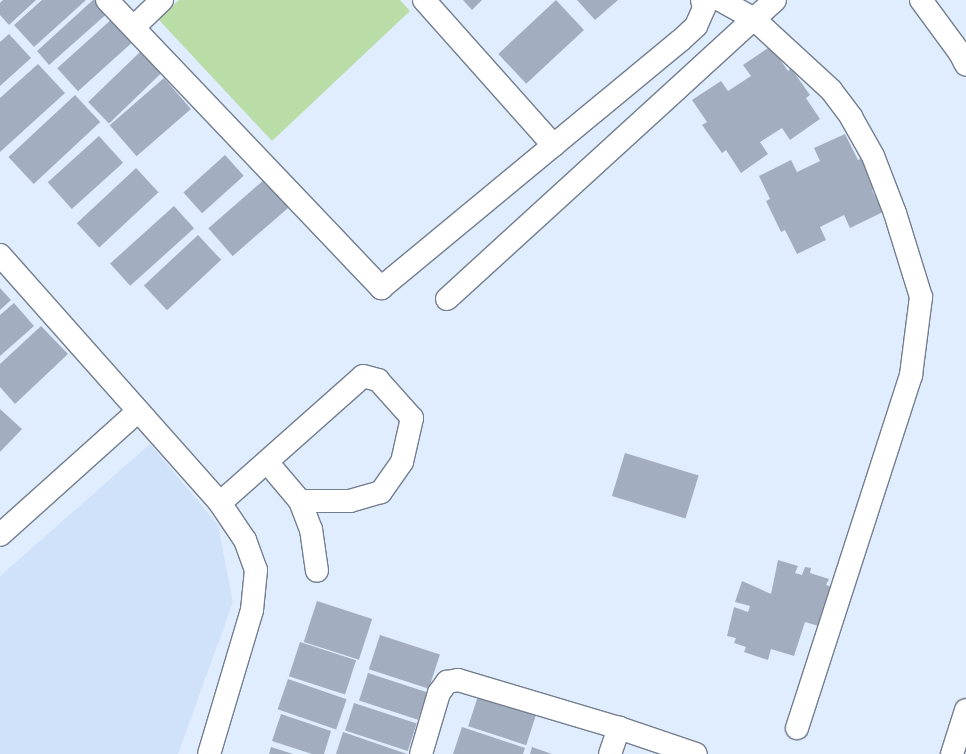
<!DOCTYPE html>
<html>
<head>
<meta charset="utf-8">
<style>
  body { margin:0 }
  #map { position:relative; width:966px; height:754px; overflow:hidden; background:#e0edff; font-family:"Exo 2",sans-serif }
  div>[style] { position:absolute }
  .built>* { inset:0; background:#d0e1fa }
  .green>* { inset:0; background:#badda8 }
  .building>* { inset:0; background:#a2aec0; transform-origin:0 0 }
  .roads { filter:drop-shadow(1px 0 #737e8e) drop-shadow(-1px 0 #737e8e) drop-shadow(0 1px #737e8e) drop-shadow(0 -1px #737e8e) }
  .minor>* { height:22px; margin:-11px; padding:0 11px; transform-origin:11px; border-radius:11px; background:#fff }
  .tertiary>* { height:22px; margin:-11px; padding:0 11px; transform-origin:11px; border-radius:11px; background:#fff }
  span { translate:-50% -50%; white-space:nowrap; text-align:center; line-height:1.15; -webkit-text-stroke:3px #e0edff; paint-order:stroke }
</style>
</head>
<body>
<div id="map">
  <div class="built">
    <i style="clip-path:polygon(150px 444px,218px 525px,233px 602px,178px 754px,0 754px,0 576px)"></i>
  </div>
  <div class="green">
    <i style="clip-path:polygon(179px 0,400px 0,410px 11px,272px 141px,158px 19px)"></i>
  </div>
  <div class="building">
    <i style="clip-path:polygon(3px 0,36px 0,9px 25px,0 15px,0 3px)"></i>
    <i style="clip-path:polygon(42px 0,86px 0,34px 47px,14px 25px)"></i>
    <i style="clip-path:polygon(93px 0,99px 0,110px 11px,49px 65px,37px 51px)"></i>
    <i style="clip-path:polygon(463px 0,482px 0,472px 10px)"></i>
    <i style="left:556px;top:0;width:41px;height:79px;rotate:47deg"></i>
    <i style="clip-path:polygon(577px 0,618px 0,595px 20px)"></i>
    <i style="left:113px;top:18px;width:31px;height:75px;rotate:48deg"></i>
    <i style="clip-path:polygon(9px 34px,31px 58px,0 86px,0 42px)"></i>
    <i style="clip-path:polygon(771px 46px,788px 71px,791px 68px,810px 95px,806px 98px,820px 119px,790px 140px,782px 128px,760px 142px,768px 154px,741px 173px,726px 150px,722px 153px,702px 125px,707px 122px,692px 100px,721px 81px,728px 91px,751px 76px,743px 65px)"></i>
    <i style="left:140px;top:52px;width:30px;height:72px;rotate:46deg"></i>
    <i style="clip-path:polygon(38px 64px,65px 93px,0 152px,0 98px)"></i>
    <i style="left:164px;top:78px;width:41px;height:72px;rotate:49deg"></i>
    <i style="left:75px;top:95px;width:37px;height:91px;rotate:47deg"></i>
    <i style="clip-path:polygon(845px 134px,858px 160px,862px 158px,876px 188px,872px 190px,883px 212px,850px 228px,844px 215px,820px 227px,826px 240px,797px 254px,785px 230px,781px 232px,766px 201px,770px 199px,759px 176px,791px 160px,797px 172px,820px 161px,814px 148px)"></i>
    <i style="left:99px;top:136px;width:36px;height:69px;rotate:48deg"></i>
    <i style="left:225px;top:155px;width:28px;height:56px;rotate:48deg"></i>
    <i style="left:136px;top:168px;width:33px;height:81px;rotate:47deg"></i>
    <i style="left:265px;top:179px;width:37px;height:75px;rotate:49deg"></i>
    <i style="left:174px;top:206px;width:30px;height:86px;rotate:48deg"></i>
    <i style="left:198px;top:235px;width:34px;height:74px;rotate:47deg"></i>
    <i style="clip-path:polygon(0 288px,11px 300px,0 310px)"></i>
    <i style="clip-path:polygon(14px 303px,34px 326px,0 356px,0 315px)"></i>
    <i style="clip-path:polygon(41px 326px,68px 354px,15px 404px,0 387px,0 364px)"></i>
    <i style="clip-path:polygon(0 409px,22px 429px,0 452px)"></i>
    <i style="left:625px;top:453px;width:77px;height:45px;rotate:17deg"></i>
    <i style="clip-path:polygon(778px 560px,798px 566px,795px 573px,802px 575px,805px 567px,811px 568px,810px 573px,829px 579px,826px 585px,835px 588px,822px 627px,805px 622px,794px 656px,771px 649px,768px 660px,744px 652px,746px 647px,734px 643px,736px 638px,727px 636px,734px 607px,748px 612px,750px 606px,735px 602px,742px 581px,771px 594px)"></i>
    <i style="left:317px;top:601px;width:58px;height:43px;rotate:18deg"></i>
    <i style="left:380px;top:635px;width:63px;height:36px;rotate:18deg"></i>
    <i style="left:300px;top:642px;width:59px;height:36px;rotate:18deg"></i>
    <i style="left:368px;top:673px;width:62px;height:29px;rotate:18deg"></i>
    <i style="left:288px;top:679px;width:62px;height:32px;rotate:19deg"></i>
    <i style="left:479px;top:693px;width:61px;height:35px;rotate:18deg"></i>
    <i style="left:354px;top:703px;width:66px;height:29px;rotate:18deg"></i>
    <i style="clip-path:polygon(281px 714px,331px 731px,324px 754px,312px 754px,272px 741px)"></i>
    <i style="clip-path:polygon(462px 727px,525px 748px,523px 754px,453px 754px)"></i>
    <i style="clip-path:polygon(343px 732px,407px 754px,336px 754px)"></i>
    <i style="clip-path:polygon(271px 747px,293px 754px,269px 754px)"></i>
    <i style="clip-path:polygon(532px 747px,552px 754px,530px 754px)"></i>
  </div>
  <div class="roads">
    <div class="minor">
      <i style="left:107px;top:0;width:398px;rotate:46.4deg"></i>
      <i style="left:381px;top:288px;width:388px;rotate:-39.6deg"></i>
      <i style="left:680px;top:41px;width:22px;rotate:-43deg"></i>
      <i style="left:696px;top:26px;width:20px;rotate:-66deg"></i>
      <i style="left:704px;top:8px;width:8px;rotate:-104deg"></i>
      <i style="left:424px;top:0;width:195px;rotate:48.3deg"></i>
      <i style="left:720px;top:0;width:39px;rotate:29deg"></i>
      <i style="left:754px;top:19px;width:28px;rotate:-42deg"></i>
      <i style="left:134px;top:27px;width:39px;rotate:-44deg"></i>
      <i style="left:0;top:255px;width:332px;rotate:48.4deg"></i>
      <i style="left:220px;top:503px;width:45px;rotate:56deg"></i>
      <i style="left:245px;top:540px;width:32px;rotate:70deg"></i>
      <i style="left:256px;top:570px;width:40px;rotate:95.7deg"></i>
      <i style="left:252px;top:610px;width:150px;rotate:106.6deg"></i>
      <i style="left:447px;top:299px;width:416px;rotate:-42.4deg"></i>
      <i style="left:754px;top:19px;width:105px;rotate:42.7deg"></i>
      <i style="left:831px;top:90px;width:34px;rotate:53deg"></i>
      <i style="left:851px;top:117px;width:45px;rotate:60.6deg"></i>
      <i style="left:873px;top:156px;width:61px;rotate:68.9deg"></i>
      <i style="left:895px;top:213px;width:88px;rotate:72.8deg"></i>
      <i style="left:921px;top:297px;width:79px;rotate:97.3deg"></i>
      <i style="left:911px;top:375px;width:371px;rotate:107.9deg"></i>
      <i style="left:267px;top:462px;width:51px;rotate:49.8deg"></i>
      <i style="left:300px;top:501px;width:30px;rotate:69deg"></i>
      <i style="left:311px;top:529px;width:42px;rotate:81.9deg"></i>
      <i style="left:220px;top:503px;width:191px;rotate:-41.6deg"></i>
      <i style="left:363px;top:376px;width:16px;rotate:15deg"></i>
      <i style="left:378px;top:380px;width:51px;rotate:48.2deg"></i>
      <i style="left:412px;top:418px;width:45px;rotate:102.8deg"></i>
      <i style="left:402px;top:462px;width:37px;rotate:125deg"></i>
      <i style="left:381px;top:492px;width:32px;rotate:164deg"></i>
      <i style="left:350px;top:501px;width:50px;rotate:180deg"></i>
      <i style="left:0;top:535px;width:184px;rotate:-41.9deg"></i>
      <i style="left:421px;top:754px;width:64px;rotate:-73.6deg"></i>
      <i style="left:439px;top:693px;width:14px;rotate:-54deg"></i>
      <i style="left:447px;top:682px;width:11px;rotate:-10deg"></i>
      <i style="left:458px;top:680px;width:168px;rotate:16.6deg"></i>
      <i style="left:619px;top:728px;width:81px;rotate:18.7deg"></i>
      <i style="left:610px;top:754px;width:28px;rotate:-71deg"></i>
    </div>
    <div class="tertiary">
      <i style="left:921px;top:0;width:66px;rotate:53.7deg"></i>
      <i style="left:960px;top:53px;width:13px;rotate:63deg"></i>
      <i style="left:952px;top:754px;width:46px;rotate:-72.3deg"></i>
    </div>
  </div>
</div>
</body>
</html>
